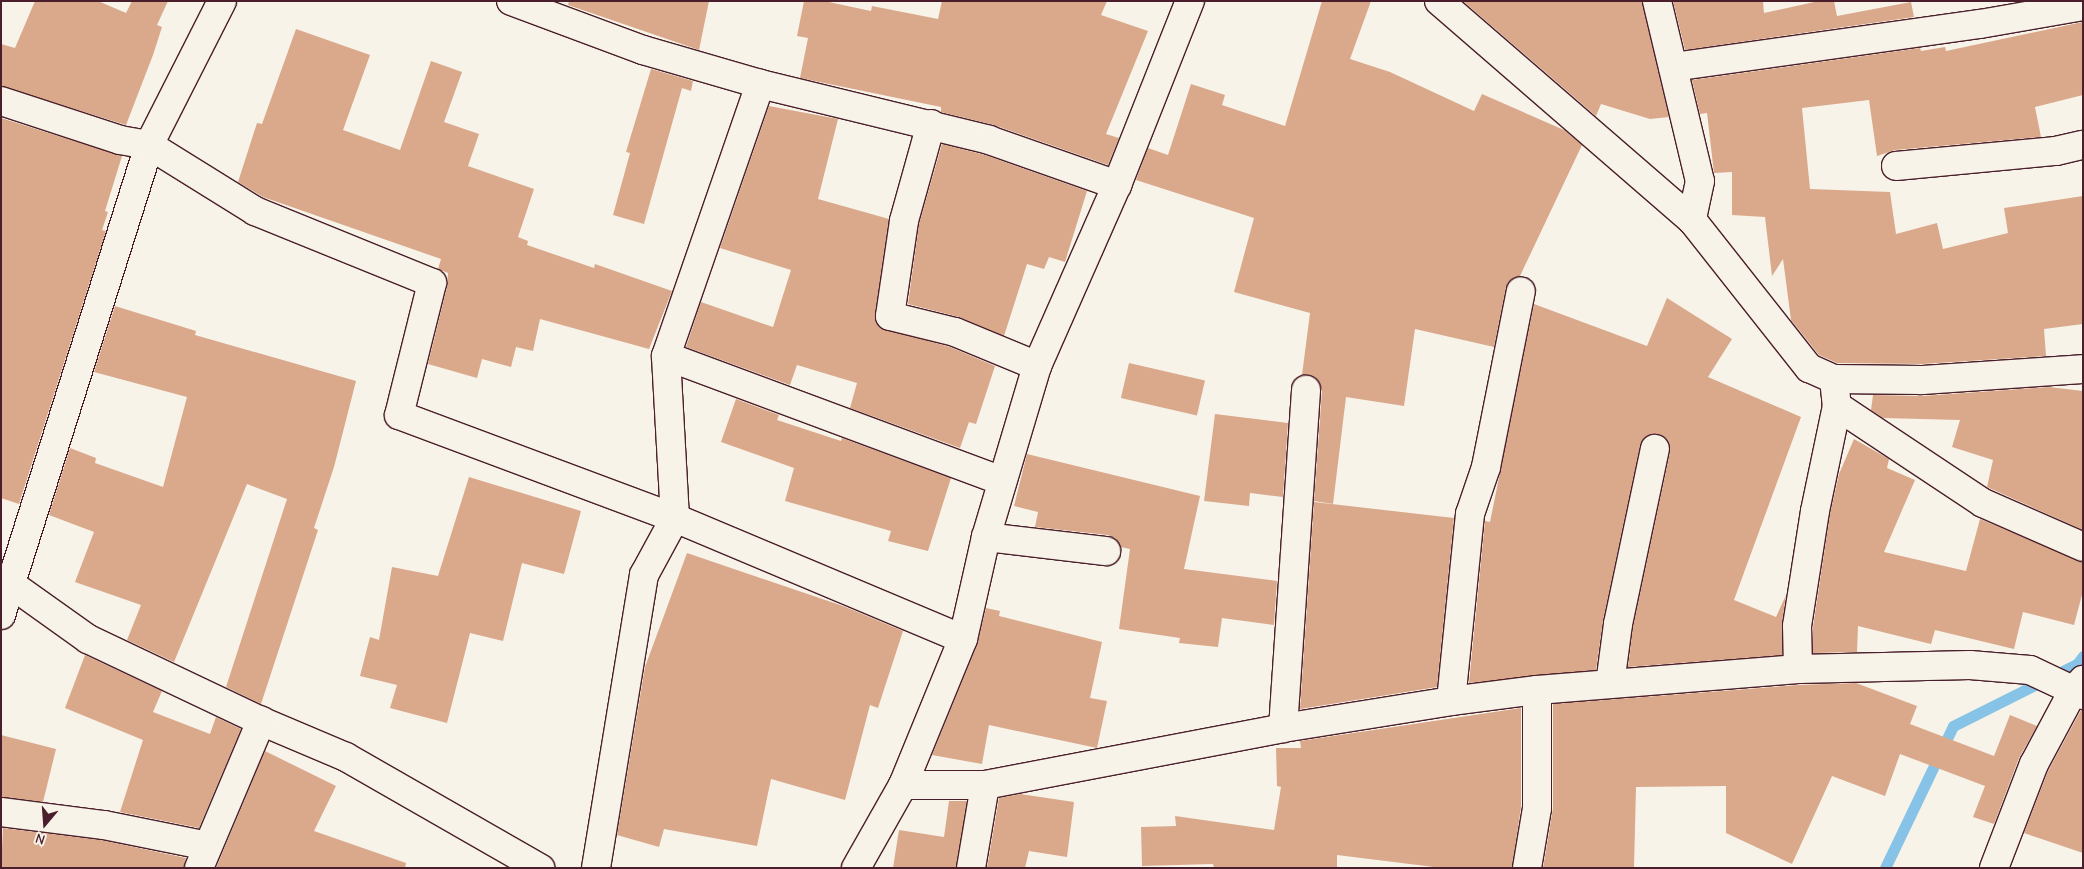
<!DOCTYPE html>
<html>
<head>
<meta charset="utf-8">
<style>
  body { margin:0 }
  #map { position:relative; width:2084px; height:869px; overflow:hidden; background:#f7f3e8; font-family:"Comic Neue",sans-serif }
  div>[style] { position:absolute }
  .stream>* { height:11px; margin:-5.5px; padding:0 5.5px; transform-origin:5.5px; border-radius:5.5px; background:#86c3e6 }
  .building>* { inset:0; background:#daa98c; transform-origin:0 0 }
  .roads { filter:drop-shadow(1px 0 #4a1f2b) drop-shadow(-1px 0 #4a1f2b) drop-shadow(0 1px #4a1f2b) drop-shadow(0 -1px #4a1f2b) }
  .minor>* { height:28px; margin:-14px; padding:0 14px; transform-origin:14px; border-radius:14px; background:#f7f3e8 }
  span { translate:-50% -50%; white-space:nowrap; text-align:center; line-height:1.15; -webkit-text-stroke:5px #f7f3e8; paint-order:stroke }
  .frame { position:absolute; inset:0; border:2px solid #4a1f2b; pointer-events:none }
  .north { position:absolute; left:20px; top:799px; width:50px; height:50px; -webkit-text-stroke:4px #f7f3e8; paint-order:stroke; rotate:198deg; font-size:14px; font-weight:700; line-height:20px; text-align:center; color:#4a1f2b }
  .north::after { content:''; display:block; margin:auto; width:18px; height:22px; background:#4a1f2b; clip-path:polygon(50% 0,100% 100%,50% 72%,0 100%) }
</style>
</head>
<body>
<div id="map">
  <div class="stream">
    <i style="left:1885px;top:868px;width:157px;rotate:-64.4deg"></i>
    <i style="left:1953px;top:726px;width:139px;rotate:-26.6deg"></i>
    <i style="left:2077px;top:664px;width:10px;rotate:-53deg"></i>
  </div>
  <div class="building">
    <i style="clip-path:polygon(35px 1px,98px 1px,126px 13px,132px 1px,168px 1px,157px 25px,162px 27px,153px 55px,126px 125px,1px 86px,1px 44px,15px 48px)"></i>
    <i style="clip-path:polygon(569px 1px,709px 1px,699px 50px,568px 5px)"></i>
    <i style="clip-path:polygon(804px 1px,824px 1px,871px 11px,872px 6px,938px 19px,942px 1px,1107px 1px,1101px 15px,1148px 31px,1106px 134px,1119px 138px,1108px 165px,994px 125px,941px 112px,941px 107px,800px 78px,808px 38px,797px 36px)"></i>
    <i style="clip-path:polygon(1322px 1px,1371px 1px,1350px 59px,1390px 72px,1474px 111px,1482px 94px,1564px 130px,1582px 145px,1520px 276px,1510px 280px,1506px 287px,1494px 347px,1415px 329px,1404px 406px,1346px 397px,1333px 504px,1314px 501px,1322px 391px,1315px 377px,1302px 375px,1310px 313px,1234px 292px,1254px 218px,1136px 180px,1148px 148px,1168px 155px,1191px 84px,1225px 95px,1222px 105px,1285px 126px)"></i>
    <i style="clip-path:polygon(1463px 1px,1642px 1px,1669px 117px,1650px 119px,1601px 104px,1596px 116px)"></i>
    <i style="clip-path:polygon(1673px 1px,1763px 1px,1764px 13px,1819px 1px,1834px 1px,1837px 16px,1911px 2px,1914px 17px,1685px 50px)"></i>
    <i style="clip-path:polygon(2083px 22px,2083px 95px,2035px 107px,2041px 137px,1895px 150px,1877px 156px,1869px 100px,1802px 108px,1810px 189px,1890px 192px,1896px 234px,1937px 223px,1943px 249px,2008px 233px,2004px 208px,2083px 196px,2083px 324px,2044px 329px,2046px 356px,1922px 364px,1837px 363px,1819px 355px,1791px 320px,1783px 259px,1772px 276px,1765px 217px,1732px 215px,1732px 172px,1714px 173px,1707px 113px,1700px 114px,1692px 80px,1920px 48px,1921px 51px,1945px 47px,1946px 51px)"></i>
    <i style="clip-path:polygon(296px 29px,370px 55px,343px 130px,400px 150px,431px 61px,462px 72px,444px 122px,479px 134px,468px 166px,534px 189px,518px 237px,528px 241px,527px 245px,594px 268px,595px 264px,672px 291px,649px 349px,540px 319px,533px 351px,516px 347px,511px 367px,482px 359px,477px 378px,428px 364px,447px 287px,448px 273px,438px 269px,441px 259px,263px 197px,238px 182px,257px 123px,262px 124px)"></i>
    <i style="clip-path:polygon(651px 69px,693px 81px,691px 91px,682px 88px,644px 224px,613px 215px,630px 153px,626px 152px)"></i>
    <i style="clip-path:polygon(769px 106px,838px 119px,818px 199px,889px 219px,875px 314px,879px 327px,950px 347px,995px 366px,976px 424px,969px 422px,960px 448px,850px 408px,857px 383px,797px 365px,790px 385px,686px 347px,701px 302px,773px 327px,791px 270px,720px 248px)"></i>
    <i style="clip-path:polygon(1px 118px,122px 156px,105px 211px,108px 212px,102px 230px,106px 231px,19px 504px,1px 498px)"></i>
    <i style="clip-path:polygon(942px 144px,985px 155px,1087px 191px,1065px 262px,1049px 257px,1044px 269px,1027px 264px,1004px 336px,959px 317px,908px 304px,919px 224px)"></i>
    <i style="clip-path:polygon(1667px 298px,1732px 339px,1708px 377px,1801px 417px,1734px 600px,1776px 617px,1786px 595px,1782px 624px,1782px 655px,1628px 667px,1633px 627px,1670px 452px,1666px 438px,1651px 434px,1640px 446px,1603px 621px,1596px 670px,1469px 683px,1485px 521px,1490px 522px,1534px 304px,1647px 346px)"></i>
    <i style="clip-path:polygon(115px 306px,196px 331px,195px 335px,356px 381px,334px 467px,314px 528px,318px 530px,261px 704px,226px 687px,287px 499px,247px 484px,174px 662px,127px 640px,141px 605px,75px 582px,94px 532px,49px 515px,70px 448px,96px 458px,95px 463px,163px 487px,187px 397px,94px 372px)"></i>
    <i style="left:1129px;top:363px;width:78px;height:36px;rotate:13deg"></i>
    <i style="clip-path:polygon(2049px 387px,2083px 391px,2083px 530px,1987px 487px,1993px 460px,1952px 447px,1960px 420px,1883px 418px,1871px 410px,1873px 395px,1923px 396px)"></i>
    <i style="clip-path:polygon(736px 399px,779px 415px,777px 420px,841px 441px,842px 438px,951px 478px,928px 551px,888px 541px,891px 531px,785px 501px,794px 468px,721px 442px)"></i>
    <i style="clip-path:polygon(1215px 414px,1288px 423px,1283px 497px,1250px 493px,1249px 506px,1204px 501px)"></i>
    <i style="clip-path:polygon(1854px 439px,1889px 459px,1887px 468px,1915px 480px,1884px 552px,1966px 571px,1980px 519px,2083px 562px,2083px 591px,2074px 625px,2023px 612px,2014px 649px,1935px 630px,1931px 644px,1858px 626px,1857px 652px,1813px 653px,1813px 627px,1830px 514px,1839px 474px)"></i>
    <i style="clip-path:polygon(1027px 454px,1200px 496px,1184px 569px,1277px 581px,1274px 625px,1222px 618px,1218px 647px,1179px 643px,1180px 638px,1119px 629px,1130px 549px,1121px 547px,1116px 539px,1108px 535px,1035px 527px,1038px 512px,1014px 506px)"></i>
    <i style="clip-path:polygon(469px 477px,581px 511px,564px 574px,522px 563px,503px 641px,470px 633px,447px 723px,390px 708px,397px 685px,360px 676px,370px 637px,379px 640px,392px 567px,438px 576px)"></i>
    <i style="clip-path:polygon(1314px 502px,1454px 518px,1437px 687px,1300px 709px)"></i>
    <i style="clip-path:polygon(687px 553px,843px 606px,903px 631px,878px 708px,870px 705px,845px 800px,771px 779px,757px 846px,664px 829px,659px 847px,617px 835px,645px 667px)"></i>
    <i style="clip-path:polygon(986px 608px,1000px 611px,999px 616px,1102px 642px,1090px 698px,1107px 701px,1097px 748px,989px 725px,982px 764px,932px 755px,977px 645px)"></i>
    <i style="clip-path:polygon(85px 655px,162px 691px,153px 712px,210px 734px,216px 717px,241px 729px,199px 828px,120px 812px,143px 740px,65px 708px)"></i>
    <i style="clip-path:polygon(1856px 683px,1917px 706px,1910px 724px,1994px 756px,2010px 715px,2037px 726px,2019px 758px,1994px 824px,1973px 817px,1985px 786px,1900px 754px,1885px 796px,1832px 776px,1792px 864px,1726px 833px,1726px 786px,1636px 787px,1634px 868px,1543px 868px,1553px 808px,1553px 704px,1799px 685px)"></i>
    <i style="clip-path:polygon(1521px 708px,1521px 807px,1512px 868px,1442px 868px,1337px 855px,1337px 868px,1214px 868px,1213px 864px,1142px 866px,1141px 827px,1176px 826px,1175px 816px,1274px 830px,1281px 787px,1277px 786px,1276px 748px,1301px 748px,1300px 741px)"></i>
    <i style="clip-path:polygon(2081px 710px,2083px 710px,2083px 853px,2024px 833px,2048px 771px)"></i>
    <i style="clip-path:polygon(1px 735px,56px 749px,43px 802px,1px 797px)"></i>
    <i style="clip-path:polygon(265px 751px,336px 786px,314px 831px,406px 863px,405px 868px,216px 868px)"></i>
    <i style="clip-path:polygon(1020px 794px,1074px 802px,1067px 857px,1029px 851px,1025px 868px,987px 868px,999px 798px)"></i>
    <i style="clip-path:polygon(949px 801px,967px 801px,956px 868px,893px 868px,899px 830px,944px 837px)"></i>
    <i style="clip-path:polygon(3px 828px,101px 840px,186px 858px,184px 868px,1px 868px)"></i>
  </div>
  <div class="roads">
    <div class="minor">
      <i style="left:511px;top:1px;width:141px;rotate:20.4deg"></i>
      <i style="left:643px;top:50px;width:122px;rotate:16.2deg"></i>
      <i style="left:760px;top:84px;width:236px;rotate:13.7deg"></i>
      <i style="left:989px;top:140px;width:136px;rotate:19.4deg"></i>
      <i style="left:1439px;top:1px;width:335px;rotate:40.9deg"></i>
      <i style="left:1692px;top:220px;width:189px;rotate:51.7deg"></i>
      <i style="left:1809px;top:368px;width:27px;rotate:24deg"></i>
      <i style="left:1834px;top:379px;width:27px;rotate:84deg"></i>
      <i style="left:1837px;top:406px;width:175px;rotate:33.6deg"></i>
      <i style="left:1983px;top:503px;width:109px;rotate:23.7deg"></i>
      <i style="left:1657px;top:1px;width:185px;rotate:76.6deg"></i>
      <i style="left:1700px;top:181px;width:40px;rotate:102deg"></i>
      <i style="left:1673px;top:67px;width:310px;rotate:-8deg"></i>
      <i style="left:1980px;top:24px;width:105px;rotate:-9.9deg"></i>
      <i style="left:1px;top:101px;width:125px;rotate:18.1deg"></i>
      <i style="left:120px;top:140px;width:29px;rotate:10deg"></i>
      <i style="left:149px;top:145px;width:125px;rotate:31.9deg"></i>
      <i style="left:255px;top:211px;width:191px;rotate:22.1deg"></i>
      <i style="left:432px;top:283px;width:136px;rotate:104deg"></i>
      <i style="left:399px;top:415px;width:295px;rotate:20.5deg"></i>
      <i style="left:675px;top:518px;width:312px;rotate:22.8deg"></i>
      <i style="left:931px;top:124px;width:101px;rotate:105.6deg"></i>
      <i style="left:904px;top:221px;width:96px;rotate:98.4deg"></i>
      <i style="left:890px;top:316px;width:67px;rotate:13.8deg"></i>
      <i style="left:955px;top:332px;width:89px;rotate:22.5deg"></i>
      <i style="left:1896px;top:166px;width:161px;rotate:-5.4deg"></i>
      <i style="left:2056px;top:151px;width:28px;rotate:-13deg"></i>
      <i style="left:666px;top:356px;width:359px;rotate:20.4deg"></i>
      <i style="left:1834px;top:379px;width:88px;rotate:0.7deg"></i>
      <i style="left:1922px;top:380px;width:161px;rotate:-3.9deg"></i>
      <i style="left:986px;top:537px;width:121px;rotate:6.7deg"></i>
      <i style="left:1px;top:577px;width:107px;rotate:35.5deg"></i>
      <i style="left:88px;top:639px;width:191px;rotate:25.4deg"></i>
      <i style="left:261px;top:721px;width:92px;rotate:23deg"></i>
      <i style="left:346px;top:757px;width:224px;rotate:29.8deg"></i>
      <i style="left:1px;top:615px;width:493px;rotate:-72.5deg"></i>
      <i style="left:149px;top:145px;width:161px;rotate:-63.1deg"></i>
      <i style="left:1798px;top:669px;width:43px;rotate:-91.3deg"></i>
      <i style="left:1797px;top:626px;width:116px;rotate:-81.1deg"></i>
      <i style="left:1815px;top:511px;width:107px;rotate:-78.2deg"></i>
      <i style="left:1610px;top:684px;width:61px;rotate:-82.4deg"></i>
      <i style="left:1618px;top:624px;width:179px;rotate:-78.1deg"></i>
      <i style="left:1451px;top:701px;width:188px;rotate:-84.2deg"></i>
      <i style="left:1470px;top:514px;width:50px;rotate:-71.2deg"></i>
      <i style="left:1486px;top:467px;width:179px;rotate:-78.8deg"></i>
      <i style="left:1283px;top:728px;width:339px;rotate:-86.1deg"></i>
      <i style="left:903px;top:785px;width:82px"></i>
      <i style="left:985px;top:785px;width:303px;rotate:-10.8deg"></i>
      <i style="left:1283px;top:728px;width:170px;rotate:-9.1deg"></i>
      <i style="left:1451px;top:701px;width:87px;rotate:-7.3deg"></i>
      <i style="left:1537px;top:690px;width:262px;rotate:-4.6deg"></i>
      <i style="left:1798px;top:669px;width:172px;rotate:-1.3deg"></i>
      <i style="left:1970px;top:665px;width:60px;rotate:4.8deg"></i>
      <i style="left:2030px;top:670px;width:59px;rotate:25.3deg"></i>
      <i style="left:1px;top:812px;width:104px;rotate:7.2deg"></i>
      <i style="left:104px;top:825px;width:106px;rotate:11.4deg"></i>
      <i style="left:199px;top:868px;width:160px;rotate:-67.1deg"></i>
      <i style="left:596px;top:868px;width:297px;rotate:-80.7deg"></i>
      <i style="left:644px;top:575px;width:65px;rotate:-61.5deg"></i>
      <i style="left:675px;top:518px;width:162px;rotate:-93.2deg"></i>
      <i style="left:666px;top:356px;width:288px;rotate:-70.9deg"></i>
      <i style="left:856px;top:868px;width:95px;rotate:-60.5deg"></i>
      <i style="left:903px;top:785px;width:158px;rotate:-67.7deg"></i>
      <i style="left:963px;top:639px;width:105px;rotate:-77.3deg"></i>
      <i style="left:986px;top:537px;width:178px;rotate:-73.4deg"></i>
      <i style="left:1037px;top:366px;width:198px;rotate:-66.2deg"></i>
      <i style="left:1117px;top:185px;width:198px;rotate:-68.4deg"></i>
      <i style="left:971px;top:868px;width:84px;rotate:-80.4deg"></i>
      <i style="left:1527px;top:868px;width:61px;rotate:-80.5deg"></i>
      <i style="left:1537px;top:808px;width:118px;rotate:-90deg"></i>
      <i style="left:1994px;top:868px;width:111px;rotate:-69deg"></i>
      <i style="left:2034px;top:764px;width:83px;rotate:-61.9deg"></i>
      <i style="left:2073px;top:691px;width:15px;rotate:-48deg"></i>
    </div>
  </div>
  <div class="frame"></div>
  <div class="north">N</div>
</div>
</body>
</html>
